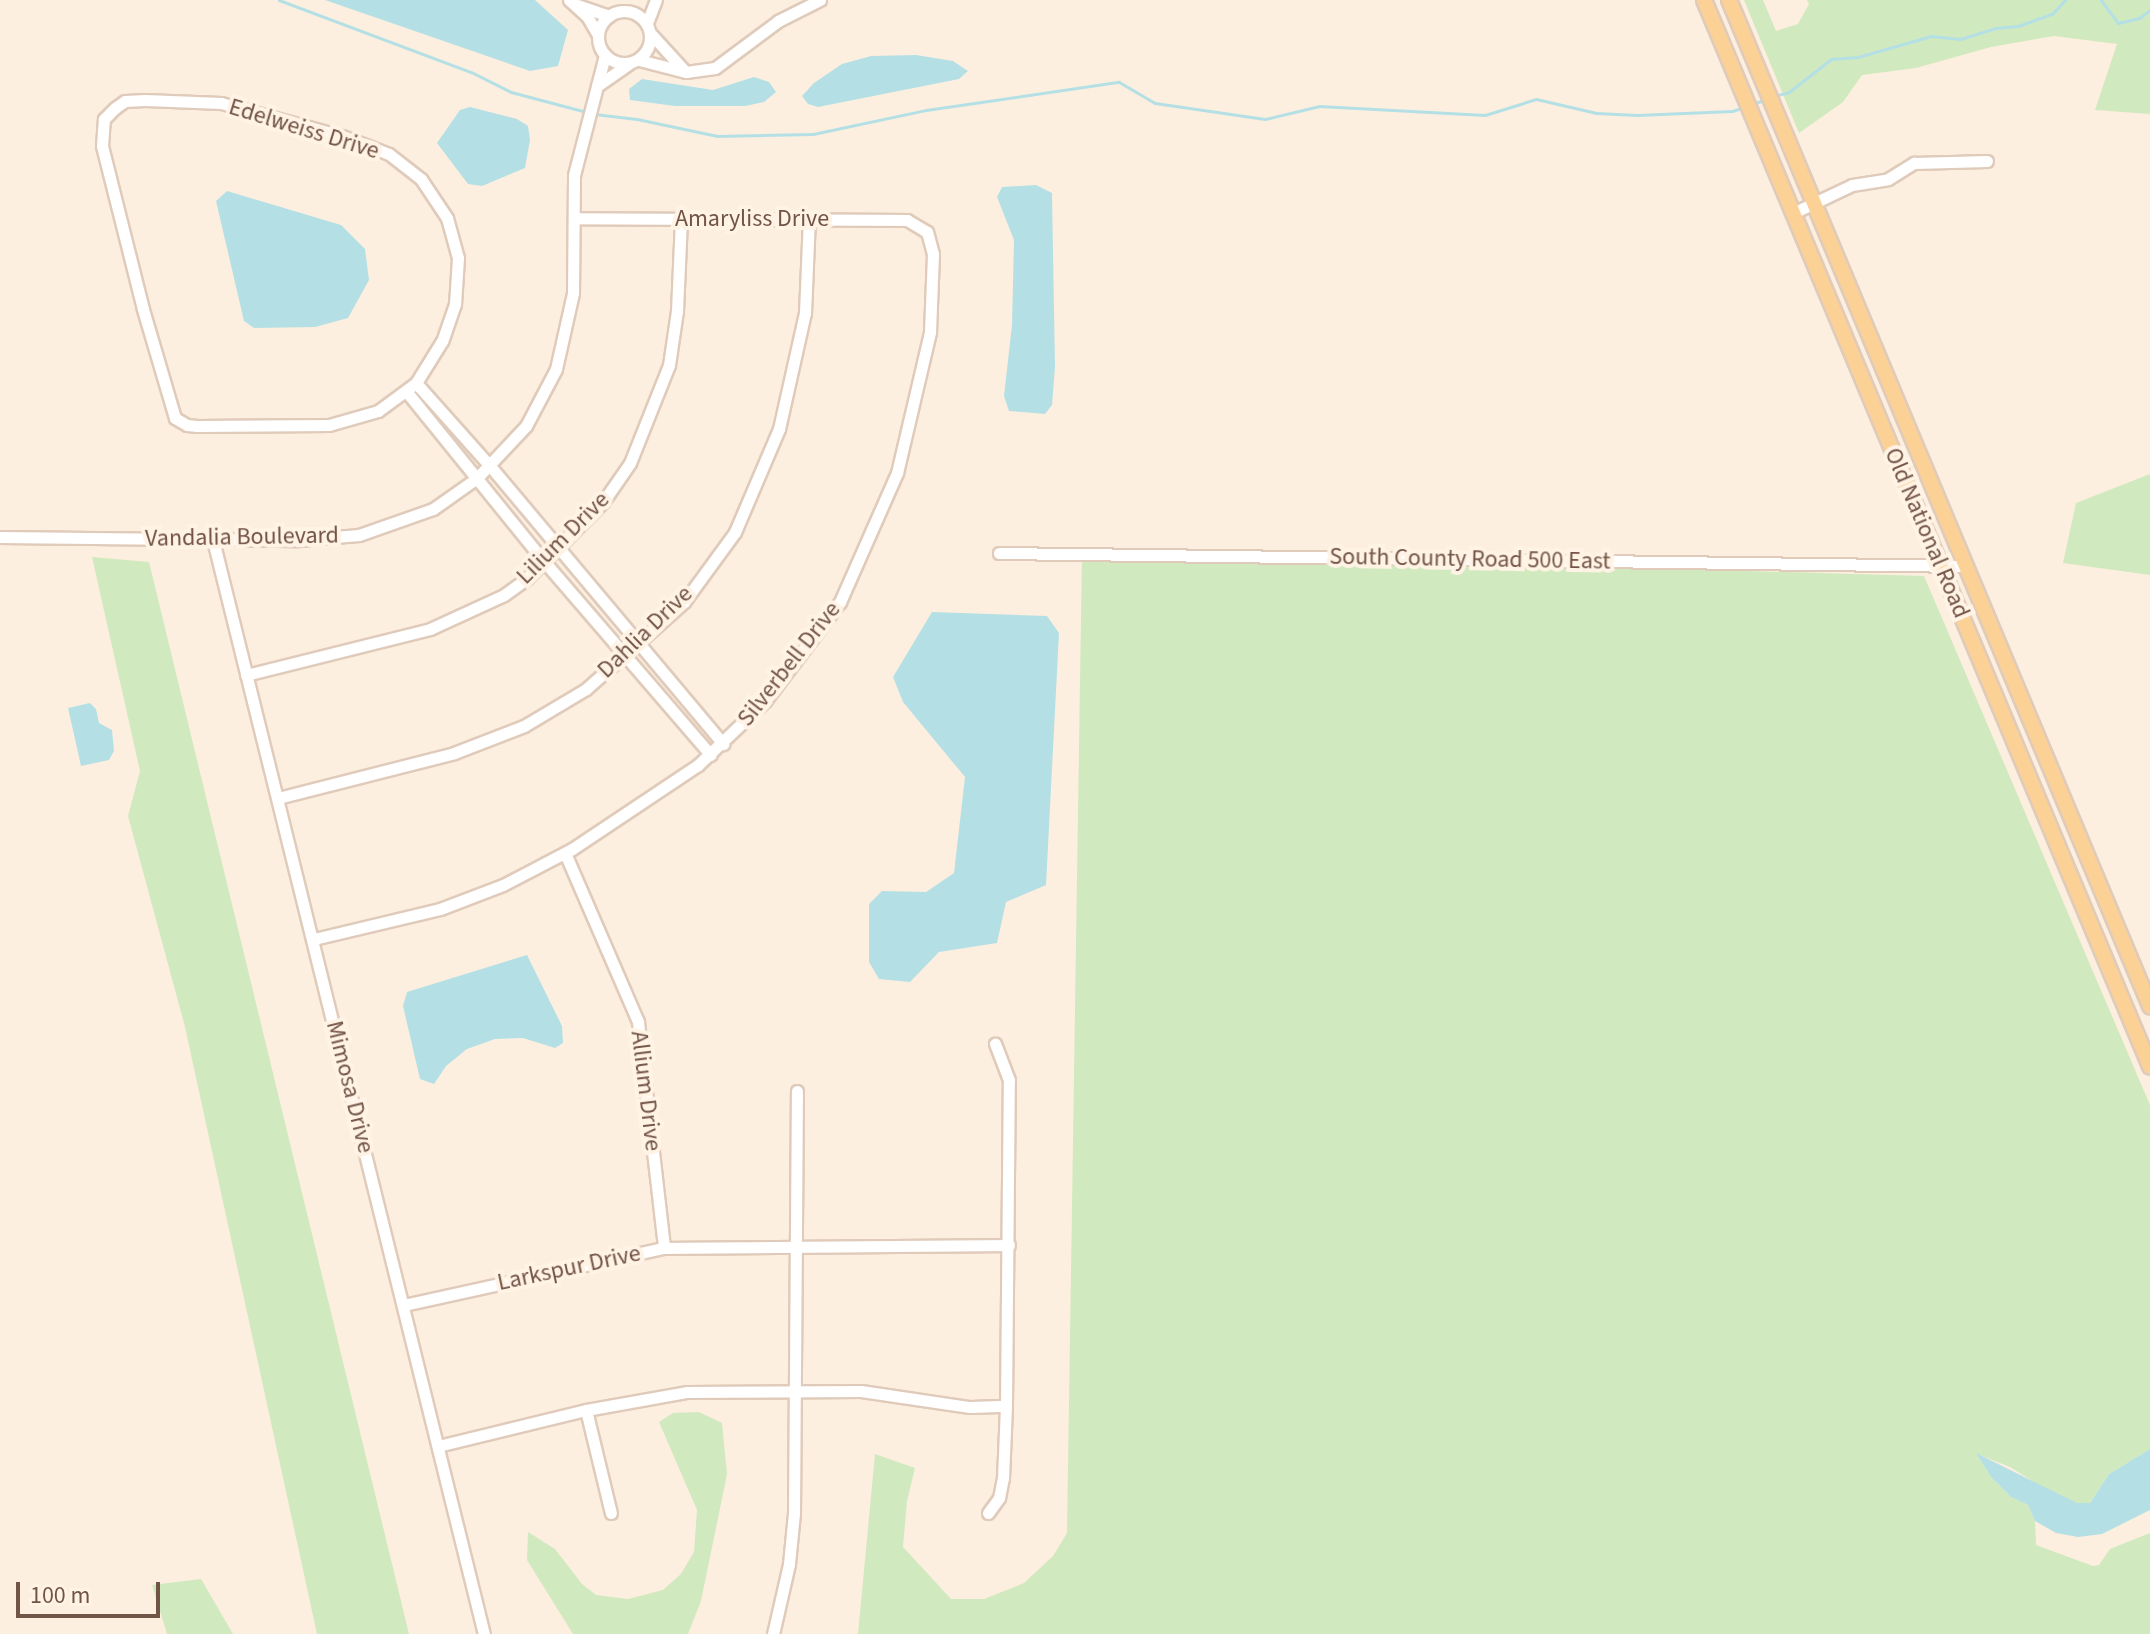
<!DOCTYPE html>
<html>
<head>
<meta charset="utf-8">
<style>
  body { margin:0 }
  #map { position:relative; width:2150px; height:1634px; overflow:hidden; background:#fcefdf; font-family:"Source Sans 3",sans-serif }
  div>[style] { position:absolute }
  .green>* { inset:0; background:#d1e9be }
  .water>* { inset:0; background:#b4e0e5 }
  .stream>* { height:3px; margin:-1.5px; padding:0 1.5px; transform-origin:1.5px; border-radius:1.5px; background:#b4e0e5 }
  .roads { filter:drop-shadow(2px 0 #e0cbbb) drop-shadow(-2px 0 #e0cbbb) drop-shadow(0 2px #e0cbbb) drop-shadow(0 -2px #e0cbbb) }
  .minor>* { height:11px; margin:-5.5px; padding:0 5.5px; transform-origin:5.5px; border-radius:5.5px; background:#fff }
  .minor>.ring { margin:-5.5px; padding:0; box-sizing:content-box; background:none; border:11px solid #fff; border-radius:50% }
  .major>* { height:14px; margin:-7px; padding:0 7px; transform-origin:7px; border-radius:7px; background:#fcd196 }
  span { translate:-50% -50%; white-space:nowrap; text-align:center; line-height:1.15; -webkit-text-stroke:8px #fff3e5; paint-order:stroke }
  .street-label { font-size:24px; color:#725447 }
  .scale { position:absolute; left:16px; top:1582px; width:144px; height:36px; box-sizing:border-box; border:4px solid #725447; border-top:0; padding-left:10px; font-size:24px; line-height:28px; white-space:nowrap; color:#725447; -webkit-text-stroke:6px #fff3e5; paint-order:stroke }
</style>
</head>
<body>
<div id="map">
  <div class="green">
    <i style="clip-path:polygon(1744px 0,1763px 0,1776px 31px,1798px 24px,1809px 4px,1807px 0,2150px 0,2150px 114px,2095px 110px,2117px 44px,2054px 36px,1991px 47px,1916px 68px,1862px 75px,1843px 102px,1799px 133px)"></i>
    <i style="clip-path:polygon(2150px 474px,2150px 575px,2063px 563px,2076px 503px)"></i>
    <i style="clip-path:polygon(1082px 552px,1924px 576px,2150px 1105px,2150px 1449px,2109px 1474px,2090px 1503px,2077px 1503px,2058px 1497px,2010px 1467px,1977px 1454px,1991px 1477px,2011px 1497px,2028px 1505px,2035px 1521px,2036px 1545px,2093px 1566px,2099px 1565px,2110px 1549px,2150px 1533px,2150px 1634px,858px 1634px,875px 1454px,915px 1468px,907px 1501px,903px 1547px,951px 1599px,984px 1599px,1024px 1583px,1053px 1556px,1067px 1533px)"></i>
    <i style="clip-path:polygon(92px 557px,149px 562px,409px 1634px,317px 1634px,185px 1027px,128px 816px,140px 771px)"></i>
    <i style="clip-path:polygon(699px 1412px,722px 1423px,727px 1474px,701px 1601px,688px 1634px,573px 1634px,527px 1560px,528px 1532px,555px 1549px,582px 1584px,596px 1595px,628px 1599px,663px 1590px,681px 1574px,694px 1552px,697px 1510px,659px 1422px,673px 1413px)"></i>
    <i style="clip-path:polygon(201px 1579px,233px 1634px,167px 1634px,152px 1585px)"></i>
  </div>
  <div class="water">
    <i style="clip-path:polygon(325px 0,535px 0,568px 30px,558px 66px,530px 71px)"></i>
    <i style="clip-path:polygon(916px 55px,953px 61px,968px 71px,959px 79px,818px 107px,808px 104px,802px 96px,814px 83px,842px 64px,871px 56px)"></i>
    <i style="clip-path:polygon(754px 77px,769px 82px,776px 92px,764px 102px,745px 106px,675px 106px,630px 100px,629px 89px,642px 79px,713px 90px)"></i>
    <i style="clip-path:polygon(470px 107px,517px 119px,528px 126px,530px 140px,525px 168px,482px 186px,468px 184px,437px 143px,460px 110px)"></i>
    <i style="clip-path:polygon(1036px 185px,1052px 193px,1055px 367px,1052px 405px,1045px 414px,1009px 411px,1004px 396px,1012px 325px,1014px 240px,997px 197px,1002px 187px)"></i>
    <i style="clip-path:polygon(227px 191px,341px 225px,365px 249px,369px 280px,348px 318px,315px 327px,254px 328px,244px 321px,216px 201px)"></i>
    <i style="clip-path:polygon(932px 612px,1047px 616px,1059px 633px,1046px 885px,1006px 902px,997px 943px,939px 952px,910px 982px,879px 979px,869px 962px,869px 904px,882px 891px,926px 892px,954px 873px,965px 777px,903px 702px,893px 677px)"></i>
    <i style="clip-path:polygon(90px 703px,96px 709px,99px 723px,112px 730px,114px 751px,109px 760px,81px 766px,68px 708px)"></i>
    <i style="clip-path:polygon(527px 955px,562px 1026px,563px 1043px,555px 1048px,523px 1038px,495px 1039px,467px 1049px,446px 1066px,434px 1084px,420px 1079px,403px 1006px,407px 992px)"></i>
    <i style="clip-path:polygon(2150px 1449px,2150px 1510px,2102px 1534px,2078px 1537px,2056px 1533px,2035px 1521px,2028px 1505px,2011px 1497px,1991px 1477px,1976px 1453px,2077px 1503px,2090px 1503px,2109px 1474px)"></i>
  </div>
  <div class="stream">
    <i style="left:279px;top:0;width:205px;rotate:20.6deg"></i>
    <i style="left:471px;top:72px;width:45px;rotate:26.6deg"></i>
    <i style="left:511px;top:92px;width:78px;rotate:14.9deg"></i>
    <i style="left:2101px;top:0;width:29px;rotate:54deg"></i>
    <i style="left:2118px;top:23px;width:22px;rotate:-13deg"></i>
    <i style="left:2139px;top:18px;width:14px;rotate:-36deg"></i>
    <i style="left:1778px;top:95px;width:11px;rotate:-15deg"></i>
    <i style="left:1789px;top:92px;width:53px;rotate:-38.2deg"></i>
    <i style="left:1831px;top:59px;width:27px;rotate:-4deg"></i>
    <i style="left:1858px;top:57px;width:76px;rotate:-16deg"></i>
    <i style="left:1931px;top:36px;width:29px;rotate:6deg"></i>
    <i style="left:1960px;top:39px;width:37px;rotate:-17deg"></i>
    <i style="left:1995px;top:28px;width:23px;rotate:-5deg"></i>
    <i style="left:2018px;top:26px;width:37px;rotate:-20deg"></i>
    <i style="left:2053px;top:13px;width:18px;rotate:-47deg"></i>
    <i style="left:1752px;top:104px;width:9px;rotate:-18deg"></i>
    <i style="left:594px;top:114px;width:43px;rotate:6.6deg"></i>
    <i style="left:637px;top:119px;width:82px;rotate:12deg"></i>
    <i style="left:717px;top:136px;width:96px;rotate:-1.2deg"></i>
    <i style="left:813px;top:134px;width:116px;rotate:-12deg"></i>
    <i style="left:926px;top:110px;width:195px;rotate:-8.3deg"></i>
    <i style="left:1119px;top:82px;width:42px;rotate:30.3deg"></i>
    <i style="left:1155px;top:103px;width:111px;rotate:8.3deg"></i>
    <i style="left:1265px;top:119px;width:56px;rotate:-13.5deg"></i>
    <i style="left:1319px;top:106px;width:166px;rotate:3.1deg"></i>
    <i style="left:1485px;top:115px;width:53px;rotate:-17.4deg"></i>
    <i style="left:1536px;top:99px;width:62px;rotate:13.1deg"></i>
    <i style="left:1596px;top:113px;width:41px;rotate:2.8deg"></i>
    <i style="left:1637px;top:115px;width:95px;rotate:-2.4deg"></i>
    <i style="left:1732px;top:111px;width:14px;rotate:-17deg"></i>
  </div>
  <div class="roads">
    <div class="minor">
      <i style="left:569px;top:0;width:24px;rotate:42deg"></i>
      <i style="left:587px;top:16px;width:22px;rotate:60deg"></i>
      <i style="left:577px;top:5px;width:34px;rotate:19deg"></i>
      <i class="ring" style="left:598px;top:11px;width:41px;height:41px"></i>
      <i style="left:647px;top:23px;width:25px;rotate:-69deg"></i>
      <i style="left:651px;top:34px;width:47px;rotate:47.6deg"></i>
      <i style="left:639px;top:60px;width:49px;rotate:14.3deg"></i>
      <i style="left:686px;top:72px;width:29px;rotate:-8deg"></i>
      <i style="left:715px;top:68px;width:79px;rotate:-36.7deg"></i>
      <i style="left:778px;top:21px;width:47px;rotate:-26.6deg"></i>
      <i style="left:597px;top:86px;width:39px;rotate:-35deg"></i>
      <i style="left:145px;top:100px;width:76px;rotate:2.3deg"></i>
      <i style="left:221px;top:103px;width:125px;rotate:15.3deg"></i>
      <i style="left:342px;top:136px;width:50px;rotate:21deg"></i>
      <i style="left:389px;top:154px;width:41px;rotate:38deg"></i>
      <i style="left:421px;top:179px;width:47px;rotate:56.3deg"></i>
      <i style="left:447px;top:218px;width:41px;rotate:74.6deg"></i>
      <i style="left:458px;top:258px;width:46px;rotate:93.7deg"></i>
      <i style="left:455px;top:304px;width:39px;rotate:109deg"></i>
      <i style="left:442px;top:341px;width:49px;rotate:121.8deg"></i>
      <i style="left:416px;top:383px;width:47px;rotate:143.6deg"></i>
      <i style="left:378px;top:411px;width:51px;rotate:164.1deg"></i>
      <i style="left:329px;top:425px;width:132px;rotate:179.6deg"></i>
      <i style="left:197px;top:426px;width:10px;rotate:-174deg"></i>
      <i style="left:187px;top:425px;width:14px;rotate:-150deg"></i>
      <i style="left:175px;top:418px;width:114px;rotate:-106.4deg"></i>
      <i style="left:143px;top:309px;width:168px;rotate:-104.1deg"></i>
      <i style="left:102px;top:146px;width:27px;rotate:-86deg"></i>
      <i style="left:104px;top:119px;width:16px;rotate:-45deg"></i>
      <i style="left:115px;top:108px;width:12px;rotate:-35deg"></i>
      <i style="left:125px;top:101px;width:20px;rotate:-3deg"></i>
      <i style="left:1793px;top:213px;width:65px;rotate:-25.4deg"></i>
      <i style="left:1852px;top:185px;width:36px;rotate:-9deg"></i>
      <i style="left:1888px;top:179px;width:31px;rotate:-32deg"></i>
      <i style="left:1914px;top:163px;width:73px;rotate:-1.6deg"></i>
      <i style="left:416px;top:383px;width:111px;rotate:48.3deg"></i>
      <i style="left:490px;top:466px;width:363px;rotate:50deg"></i>
      <i style="left:406px;top:391px;width:218px;rotate:51deg"></i>
      <i style="left:543px;top:560px;width:257px;rotate:49.3deg"></i>
      <i style="left:0;top:537px;width:299px;rotate:0.6deg"></i>
      <i style="left:299px;top:540px;width:60px;rotate:-4.8deg"></i>
      <i style="left:359px;top:535px;width:78px;rotate:-19.4deg"></i>
      <i style="left:433px;top:509px;width:54px;rotate:-35.2deg"></i>
      <i style="left:477px;top:478px;width:71px;rotate:-46.7deg"></i>
      <i style="left:526px;top:426px;width:64px;rotate:-62.2deg"></i>
      <i style="left:556px;top:369px;width:78px;rotate:-77.4deg"></i>
      <i style="left:573px;top:293px;width:118px;rotate:-89.5deg"></i>
      <i style="left:574px;top:175px;width:124px;rotate:-75.5deg"></i>
      <i style="left:213px;top:540px;width:1127px;rotate:76.09deg"></i>
      <i style="left:999px;top:553px;width:967px;rotate:0.77deg"></i>
      <i style="left:246px;top:675px;width:190px;rotate:-14deg"></i>
      <i style="left:430px;top:629px;width:81px;rotate:-24.7deg"></i>
      <i style="left:504px;top:595px;width:29px;rotate:-36deg"></i>
      <i style="left:527px;top:578px;width:107px;rotate:-45deg"></i>
      <i style="left:603px;top:502px;width:47px;rotate:-55.3deg"></i>
      <i style="left:630px;top:463px;width:105px;rotate:-68.3deg"></i>
      <i style="left:669px;top:365px;width:55px;rotate:-81.6deg"></i>
      <i style="left:677px;top:311px;width:92px;rotate:-87.5deg"></i>
      <i style="left:278px;top:798px;width:182px;rotate:-14.3deg"></i>
      <i style="left:454px;top:753px;width:75px;rotate:-21.1deg"></i>
      <i style="left:524px;top:726px;width:72px;rotate:-30.8deg"></i>
      <i style="left:586px;top:689px;width:131px;rotate:-41.6deg"></i>
      <i style="left:684px;top:602px;width:87px;rotate:-53.9deg"></i>
      <i style="left:735px;top:532px;width:112px;rotate:-66.9deg"></i>
      <i style="left:779px;top:429px;width:119px;rotate:-77.4deg"></i>
      <i style="left:805px;top:313px;width:94px;rotate:-87.6deg"></i>
      <i style="left:565px;top:853px;width:184px;rotate:66.6deg"></i>
      <i style="left:638px;top:1022px;width:227px;rotate:83.4deg"></i>
      <i style="left:314px;top:939px;width:130px;rotate:-13.4deg"></i>
      <i style="left:440px;top:909px;width:67px;rotate:-20.9deg"></i>
      <i style="left:503px;top:885px;width:78px;rotate:-27.6deg"></i>
      <i style="left:572px;top:849px;width:151px;rotate:-33.7deg"></i>
      <i style="left:698px;top:765px;width:93px;rotate:-43.7deg"></i>
      <i style="left:765px;top:701px;width:124px;rotate:-52.9deg"></i>
      <i style="left:840px;top:602px;width:141px;rotate:-66.2deg"></i>
      <i style="left:897px;top:473px;width:145px;rotate:-76.8deg"></i>
      <i style="left:930px;top:332px;width:78px;rotate:-87.8deg"></i>
      <i style="left:933px;top:254px;width:23px;rotate:-105deg"></i>
      <i style="left:927px;top:232px;width:23px;rotate:-149deg"></i>
      <i style="left:907px;top:220px;width:333px;rotate:-179.7deg"></i>
      <i style="left:404px;top:1305px;width:266px;rotate:-12.4deg"></i>
      <i style="left:664px;top:1248px;width:345px;rotate:-0.5deg"></i>
      <i style="left:586px;top:1410px;width:106px;rotate:76.4deg"></i>
      <i style="left:438px;top:1446px;width:152px;rotate:-13.7deg"></i>
      <i style="left:586px;top:1410px;width:103px;rotate:-10.1deg"></i>
      <i style="left:687px;top:1392px;width:174px;rotate:-0.3deg"></i>
      <i style="left:861px;top:1391px;width:110px;rotate:8.4deg"></i>
      <i style="left:970px;top:1407px;width:36px;rotate:-2deg"></i>
      <i style="left:988px;top:1513px;width:19px;rotate:-54deg"></i>
      <i style="left:999px;top:1498px;width:20px;rotate:-79deg"></i>
      <i style="left:1003px;top:1478px;width:72px;rotate:-87.6deg"></i>
      <i style="left:1006px;top:1406px;width:326px;rotate:-89.5deg"></i>
      <i style="left:1009px;top:1080px;width:39px;rotate:-111deg"></i>
      <i style="left:773px;top:1634px;width:72px;rotate:-77.1deg"></i>
      <i style="left:789px;top:1564px;width:51px;rotate:-84.4deg"></i>
      <i style="left:794px;top:1513px;width:422px;rotate:-89.6deg"></i>
    </div>
    <div class="major">
      <i style="left:1704px;top:0;width:1156px;rotate:67.3deg"></i>
      <i style="left:1729px;top:0;width:1091px;rotate:67.29deg"></i>
    </div>
  </div>
  <div class="street-label">
    <span style="left:304px;top:129px;rotate:17deg">Edelweiss Drive</span>
    <span style="left:752px;top:219px">Amaryliss Drive</span>
    <span style="left:1927px;top:533px;rotate:67deg">Old National Road</span>
    <span style="left:242px;top:537px;rotate:-1deg">Vandalia Boulevard</span>
    <span style="left:563px;top:538px;rotate:-45deg">Lilium Drive</span>
    <span style="left:1470px;top:559px;rotate:1deg">South County Road 500 East</span>
    <span style="left:645px;top:632px;rotate:-44deg">Dahlia Drive</span>
    <span style="left:789px;top:664px;rotate:-52deg">Silverbell Drive</span>
    <span style="left:350px;top:1087px;rotate:76deg">Mimosa Drive</span>
    <span style="left:646px;top:1091px;rotate:83deg">Allium Drive</span>
    <span style="left:569px;top:1268px;rotate:-12deg">Larkspur Drive</span>
  </div>
  <div class="scale">100 m</div>
</div>
</body>
</html>
